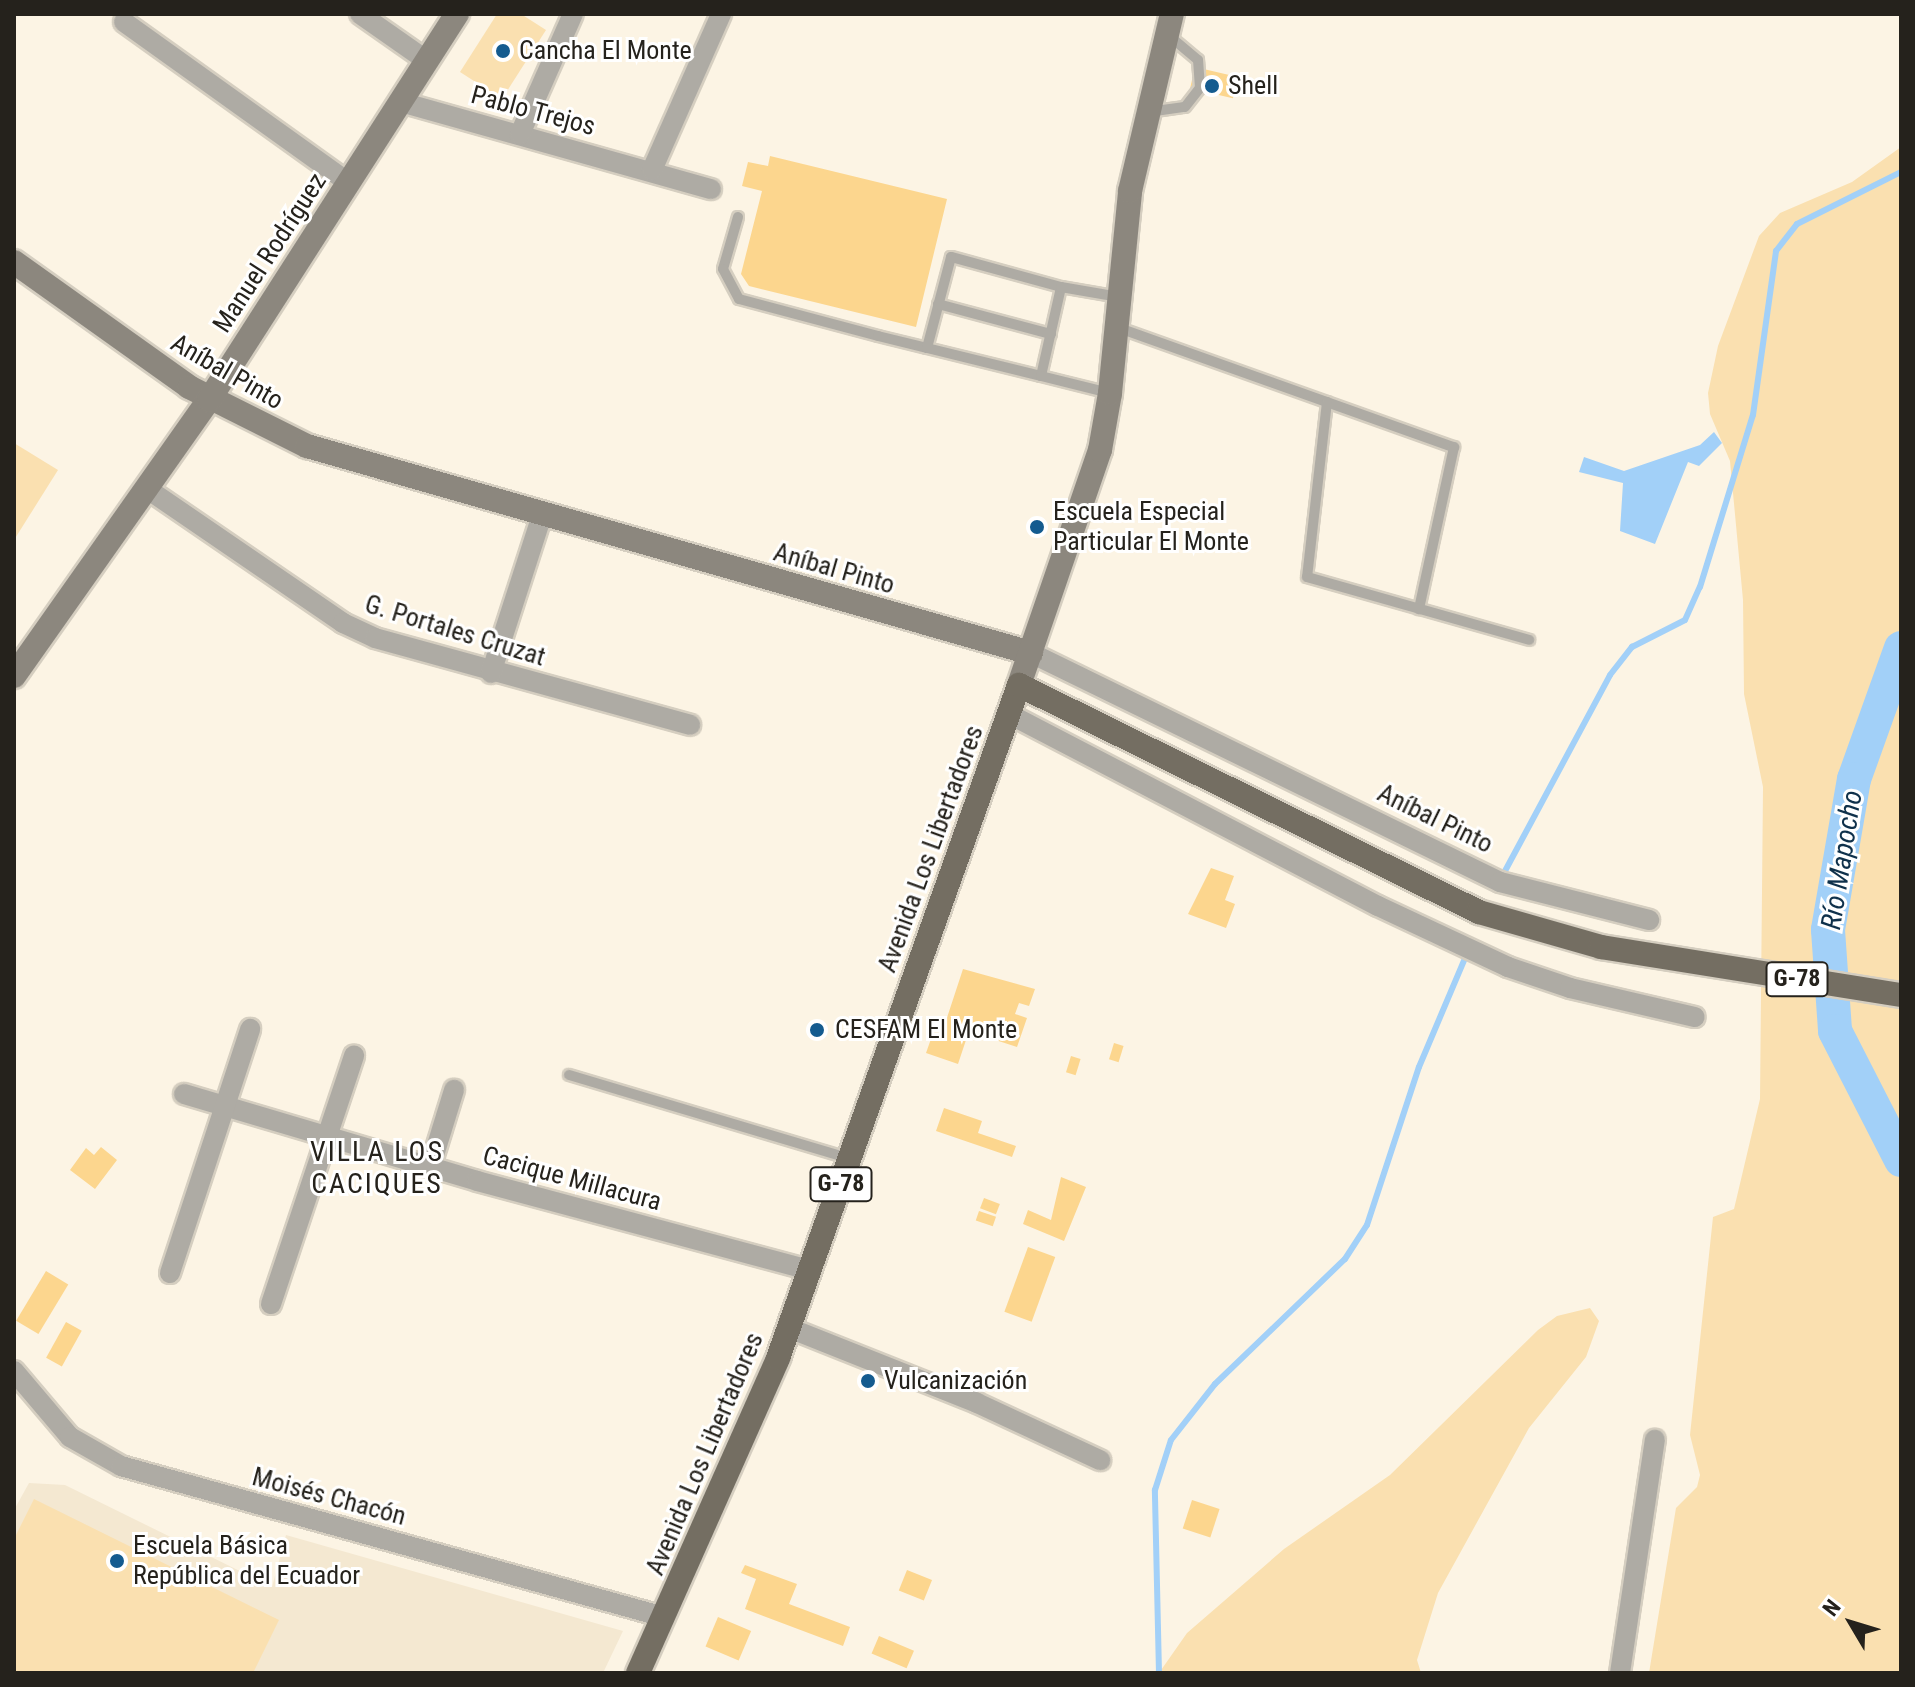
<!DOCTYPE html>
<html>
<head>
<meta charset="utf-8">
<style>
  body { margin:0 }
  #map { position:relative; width:1915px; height:1687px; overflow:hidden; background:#fcf4e4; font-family:"Roboto Condensed",sans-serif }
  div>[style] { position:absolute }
  .built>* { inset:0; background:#f4e8d1 }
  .green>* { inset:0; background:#fae0b0 }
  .water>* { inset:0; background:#a2d0f8 }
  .stream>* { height:6px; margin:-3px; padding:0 3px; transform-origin:3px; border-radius:3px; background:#a2d0f8 }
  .river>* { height:34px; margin:-17px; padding:0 17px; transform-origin:17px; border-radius:17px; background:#a2d0f8 }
  .building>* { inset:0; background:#fcd68e; transform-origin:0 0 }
  .roads { filter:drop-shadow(2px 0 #d5cec0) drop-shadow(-2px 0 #d5cec0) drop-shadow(0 2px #d5cec0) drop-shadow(0 -2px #d5cec0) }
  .lane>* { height:10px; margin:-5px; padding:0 5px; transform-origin:5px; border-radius:5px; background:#aeaba4 }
  .street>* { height:20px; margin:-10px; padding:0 10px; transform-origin:10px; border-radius:10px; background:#aeaba4 }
  .secondary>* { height:24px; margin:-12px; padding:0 12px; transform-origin:12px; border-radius:12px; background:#8c877e }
  .primary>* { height:24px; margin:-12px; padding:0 12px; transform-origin:12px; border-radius:12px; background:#746e62 }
  .dots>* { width:22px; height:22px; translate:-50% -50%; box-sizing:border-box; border:4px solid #fff; border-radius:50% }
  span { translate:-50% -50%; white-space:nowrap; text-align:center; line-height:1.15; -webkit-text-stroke:6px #fff; paint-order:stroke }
  .shield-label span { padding:2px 6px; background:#fff; border:2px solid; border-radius:6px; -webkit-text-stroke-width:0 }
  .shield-label { font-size:24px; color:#25221c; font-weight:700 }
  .poi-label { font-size:26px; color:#25221c }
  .left { translate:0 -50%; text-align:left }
  .street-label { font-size:26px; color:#25221c }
  .water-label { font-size:28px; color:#0f314b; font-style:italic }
  .neighbourhood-label { font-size:28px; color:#25221c; letter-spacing:2px }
  .frame { position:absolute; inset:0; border:16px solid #25221c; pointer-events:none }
  .north { position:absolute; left:1811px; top:1583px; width:80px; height:80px; -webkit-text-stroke:6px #fff; paint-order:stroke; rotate:308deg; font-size:22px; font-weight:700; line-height:32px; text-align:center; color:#25221c }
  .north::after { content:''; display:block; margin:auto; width:28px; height:36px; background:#25221c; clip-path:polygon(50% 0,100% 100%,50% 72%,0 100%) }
</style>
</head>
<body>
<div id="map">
  <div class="built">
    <i style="clip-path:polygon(29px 1483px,65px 1485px,272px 1587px,286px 1535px,623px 1631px,603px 1673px,14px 1673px,14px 1510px)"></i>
  </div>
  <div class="green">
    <i style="clip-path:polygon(497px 14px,521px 14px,546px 30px,502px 99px,460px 72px)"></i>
    <i style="clip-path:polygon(1901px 147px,1901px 1673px,1649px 1673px,1676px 1508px,1697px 1487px,1700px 1475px,1690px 1435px,1713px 1217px,1734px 1209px,1760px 1099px,1763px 787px,1744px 694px,1743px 600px,1730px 461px,1710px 414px,1708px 393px,1718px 346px,1759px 236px,1780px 213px,1852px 182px)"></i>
    <i style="clip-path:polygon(14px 443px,58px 470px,14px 540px)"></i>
    <i style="clip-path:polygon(1590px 1308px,1599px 1321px,1586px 1357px,1529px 1428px,1438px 1593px,1417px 1660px,1421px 1673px,1159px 1673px,1187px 1633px,1284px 1549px,1390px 1475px,1538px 1330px,1557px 1316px)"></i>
    <i style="clip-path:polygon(34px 1499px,279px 1620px,253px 1673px,14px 1673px,14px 1539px)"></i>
  </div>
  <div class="water">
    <i style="clip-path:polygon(1714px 432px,1722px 443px,1699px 466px,1688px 462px,1655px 544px,1620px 531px,1623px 483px,1579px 472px,1584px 457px,1624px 471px,1700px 445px)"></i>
  </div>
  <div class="stream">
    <i style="left:1505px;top:871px;width:222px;rotate:-61.8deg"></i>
    <i style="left:1610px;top:675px;width:36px;rotate:-52deg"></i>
    <i style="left:1632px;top:647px;width:59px;rotate:-27deg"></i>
    <i style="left:1685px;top:620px;width:36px;rotate:-66deg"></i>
    <i style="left:1700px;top:587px;width:180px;rotate:-72.9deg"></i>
    <i style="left:1753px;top:415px;width:166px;rotate:-82deg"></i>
    <i style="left:1776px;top:251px;width:34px;rotate:-52deg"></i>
    <i style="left:1797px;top:224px;width:116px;rotate:-26.6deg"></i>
    <i style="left:1159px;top:1673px;width:183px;rotate:-91.3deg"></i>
    <i style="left:1155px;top:1490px;width:52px;rotate:-72.3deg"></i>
    <i style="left:1171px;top:1440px;width:71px;rotate:-51.8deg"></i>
    <i style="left:1215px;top:1384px;width:180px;rotate:-43.9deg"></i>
    <i style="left:1345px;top:1259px;width:40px;rotate:-57.1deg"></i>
    <i style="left:1367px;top:1225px;width:166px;rotate:-71.8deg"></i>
    <i style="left:1419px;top:1067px;width:118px;rotate:-67.1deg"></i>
  </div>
  <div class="river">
    <i style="left:1901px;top:648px;width:139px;rotate:109.7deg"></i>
    <i style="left:1854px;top:779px;width:153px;rotate:99.8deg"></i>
    <i style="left:1828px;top:930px;width:101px;rotate:86deg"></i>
    <i style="left:1835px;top:1031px;width:145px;rotate:62.9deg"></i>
  </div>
  <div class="building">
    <i style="left:1195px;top:67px;width:44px;height:22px;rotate:13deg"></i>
    <i style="clip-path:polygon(770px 156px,947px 199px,916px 327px,749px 286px,741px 274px,762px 191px,742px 186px,748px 162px,768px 166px)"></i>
    <i style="clip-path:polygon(1211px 868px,1234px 876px,1225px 900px,1235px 904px,1226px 928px,1188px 914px)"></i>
    <i style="clip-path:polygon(963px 969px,1035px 989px,1029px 1006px,1019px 1003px,1015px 1014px,1027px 1018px,1017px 1047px,977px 1034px,979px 1028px,971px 1025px,958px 1064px,926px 1053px,932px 1036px,940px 1039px)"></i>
    <i style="left:1114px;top:1043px;width:10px;height:17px;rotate:17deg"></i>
    <i style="left:1071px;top:1056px;width:10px;height:17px;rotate:17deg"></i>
    <i style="clip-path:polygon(944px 1108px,982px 1121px,978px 1133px,1016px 1146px,1012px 1157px,936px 1131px)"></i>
    <i style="clip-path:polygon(101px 1147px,117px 1160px,95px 1189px,70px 1170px,86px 1148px,94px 1155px)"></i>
    <i style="clip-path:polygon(1061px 1177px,1086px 1187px,1064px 1241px,1023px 1224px,1028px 1210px,1051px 1220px)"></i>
    <i style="left:984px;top:1198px;width:17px;height:11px;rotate:21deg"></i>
    <i style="left:979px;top:1211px;width:18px;height:10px;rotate:19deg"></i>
    <i style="left:1028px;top:1247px;width:29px;height:69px;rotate:20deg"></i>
    <i style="left:46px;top:1271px;width:26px;height:58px;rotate:31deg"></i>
    <i style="left:66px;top:1322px;width:18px;height:41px;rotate:29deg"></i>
    <i style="left:1192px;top:1500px;width:29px;height:30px;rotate:18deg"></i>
    <i style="clip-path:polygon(745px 1565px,797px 1584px,789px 1604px,850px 1627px,843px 1646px,745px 1609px,756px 1579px,741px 1573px)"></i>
    <i style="left:907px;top:1570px;width:27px;height:22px;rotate:22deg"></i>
    <i style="left:718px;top:1617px;width:36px;height:32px;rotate:23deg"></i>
    <i style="left:879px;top:1636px;width:38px;height:19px;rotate:23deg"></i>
  </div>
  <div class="roads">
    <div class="lane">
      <i style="left:1148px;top:112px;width:37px;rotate:-8deg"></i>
      <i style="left:1185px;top:107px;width:24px;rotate:-52deg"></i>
      <i style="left:1200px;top:88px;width:28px;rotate:-94deg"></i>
      <i style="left:1198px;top:60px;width:40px;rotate:-140deg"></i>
      <i style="left:738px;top:217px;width:54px;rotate:106.1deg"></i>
      <i style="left:723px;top:269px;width:34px;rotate:62deg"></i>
      <i style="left:739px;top:299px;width:144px;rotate:14.9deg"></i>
      <i style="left:878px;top:336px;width:50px;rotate:13.8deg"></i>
      <i style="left:927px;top:348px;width:117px;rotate:13.8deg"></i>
      <i style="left:1041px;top:376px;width:91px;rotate:-77.3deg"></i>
      <i style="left:1061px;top:287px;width:114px;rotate:-164.7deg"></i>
      <i style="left:951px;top:257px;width:94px;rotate:104.8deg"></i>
      <i style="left:1061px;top:287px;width:59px;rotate:9.8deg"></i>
      <i style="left:938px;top:304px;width:117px;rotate:14.9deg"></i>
      <i style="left:1119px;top:328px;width:356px;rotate:19.6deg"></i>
      <i style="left:1454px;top:447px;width:166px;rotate:102.2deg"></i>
      <i style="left:1041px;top:376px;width:70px;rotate:14deg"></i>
      <i style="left:1327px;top:402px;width:176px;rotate:96.5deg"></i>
      <i style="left:1307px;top:577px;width:231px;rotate:15.8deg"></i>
      <i style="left:569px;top:1075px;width:291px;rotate:16.6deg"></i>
    </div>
    <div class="street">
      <i style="left:360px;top:14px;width:82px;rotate:35deg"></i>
      <i style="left:124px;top:22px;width:277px;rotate:35.6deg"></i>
      <i style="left:401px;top:102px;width:322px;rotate:15.7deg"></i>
      <i style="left:520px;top:134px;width:131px;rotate:-66.2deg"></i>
      <i style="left:652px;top:170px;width:171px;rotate:-66.1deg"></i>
      <i style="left:146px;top:488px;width:239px;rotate:34.4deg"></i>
      <i style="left:343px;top:623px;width:35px;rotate:25deg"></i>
      <i style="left:375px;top:638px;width:327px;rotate:15.4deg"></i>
      <i style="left:1031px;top:653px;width:522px;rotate:26.03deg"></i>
      <i style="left:1500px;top:882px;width:154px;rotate:14.3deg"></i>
      <i style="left:491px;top:673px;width:166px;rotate:-72.1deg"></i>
      <i style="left:1009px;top:714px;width:416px;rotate:27.5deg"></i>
      <i style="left:1378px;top:906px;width:144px;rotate:25.1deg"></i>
      <i style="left:1508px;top:967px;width:65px;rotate:18.7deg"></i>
      <i style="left:1570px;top:988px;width:128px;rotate:13.1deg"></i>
      <i style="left:184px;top:1094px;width:306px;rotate:16.5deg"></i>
      <i style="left:477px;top:1181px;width:345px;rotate:15deg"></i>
      <i style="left:430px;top:1168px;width:82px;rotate:-72.9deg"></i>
      <i style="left:170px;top:1273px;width:257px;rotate:-71.8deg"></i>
      <i style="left:271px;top:1304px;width:262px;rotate:-71.5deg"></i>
      <i style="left:789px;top:1328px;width:202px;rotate:21.7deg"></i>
      <i style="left:977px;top:1403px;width:136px;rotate:24.9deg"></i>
      <i style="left:14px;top:1371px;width:87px;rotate:49.7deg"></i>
      <i style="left:70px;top:1437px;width:59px;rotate:29.6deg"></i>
      <i style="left:121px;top:1466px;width:564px;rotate:15.54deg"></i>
      <i style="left:1620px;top:1673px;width:236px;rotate:-81.5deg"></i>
    </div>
    <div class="secondary">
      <i style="left:14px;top:262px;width:215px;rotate:35.5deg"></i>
      <i style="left:189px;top:387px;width:132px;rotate:26.6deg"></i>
      <i style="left:307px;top:446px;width:753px;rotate:15.96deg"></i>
      <i style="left:14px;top:676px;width:338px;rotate:-54.8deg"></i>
      <i style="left:209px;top:400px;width:459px;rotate:-57.3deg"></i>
      <i style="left:1019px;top:685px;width:249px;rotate:-71deg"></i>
      <i style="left:1100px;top:450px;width:58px;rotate:-80deg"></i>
      <i style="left:1110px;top:393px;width:203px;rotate:-84.3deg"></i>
      <i style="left:1130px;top:191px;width:182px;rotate:-76.7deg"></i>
    </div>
    <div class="primary">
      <i style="left:638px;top:1673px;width:345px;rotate:-66deg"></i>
      <i style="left:778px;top:1358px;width:715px;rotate:-70.3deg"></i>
      <i style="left:1019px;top:685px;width:513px;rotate:26.27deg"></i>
      <i style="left:1479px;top:912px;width:127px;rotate:16deg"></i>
      <i style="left:1601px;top:947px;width:304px;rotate:9.1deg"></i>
    </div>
  </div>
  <div class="dots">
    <i style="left:503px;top:51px;background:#145b8f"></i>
    <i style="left:1212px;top:86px;background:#145b8f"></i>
    <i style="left:1037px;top:527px;background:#145b8f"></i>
    <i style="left:817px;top:1030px;background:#145b8f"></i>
    <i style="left:868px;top:1381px;background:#145b8f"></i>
    <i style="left:117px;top:1561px;background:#145b8f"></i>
  </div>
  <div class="shield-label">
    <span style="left:1797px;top:979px">G-78</span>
    <span style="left:841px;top:1184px">G-78</span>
  </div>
  <div class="poi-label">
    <span class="left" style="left:519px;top:51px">Cancha El Monte</span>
    <span class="left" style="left:1228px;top:86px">Shell</span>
    <span class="left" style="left:1053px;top:527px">Escuela Especial<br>Particular El Monte</span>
    <span class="left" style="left:835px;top:1030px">CESFAM El Monte</span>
    <span class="left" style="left:884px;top:1381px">Vulcanización</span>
    <span class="left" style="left:133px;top:1561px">Escuela Básica<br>República del Ecuador</span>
  </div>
  <div class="street-label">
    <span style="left:533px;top:111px;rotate:15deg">Pablo Trejos</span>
    <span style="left:270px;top:253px;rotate:-57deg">Manuel Rodríguez</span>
    <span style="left:227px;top:372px;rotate:30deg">Aníbal Pinto</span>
    <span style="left:834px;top:569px;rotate:16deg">Aníbal Pinto</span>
    <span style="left:455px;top:631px;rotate:17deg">G. Portales Cruzat</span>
    <span style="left:1435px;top:819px;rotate:26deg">Aníbal Pinto</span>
    <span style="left:931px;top:849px;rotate:-70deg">Avenida Los Libertadores</span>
    <span style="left:572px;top:1179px;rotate:15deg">Cacique Millacura</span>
    <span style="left:705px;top:1454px;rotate:-67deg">Avenida Los Libertadores</span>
    <span style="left:329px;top:1497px;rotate:15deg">Moisés Chacón</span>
  </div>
  <div class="water-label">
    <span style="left:1842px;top:860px;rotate:-81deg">Río Mapocho</span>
  </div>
  <div class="neighbourhood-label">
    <span style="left:377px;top:1168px">VILLA LOS<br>CACIQUES</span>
  </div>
  <div class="frame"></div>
  <div class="north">N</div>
</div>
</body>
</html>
